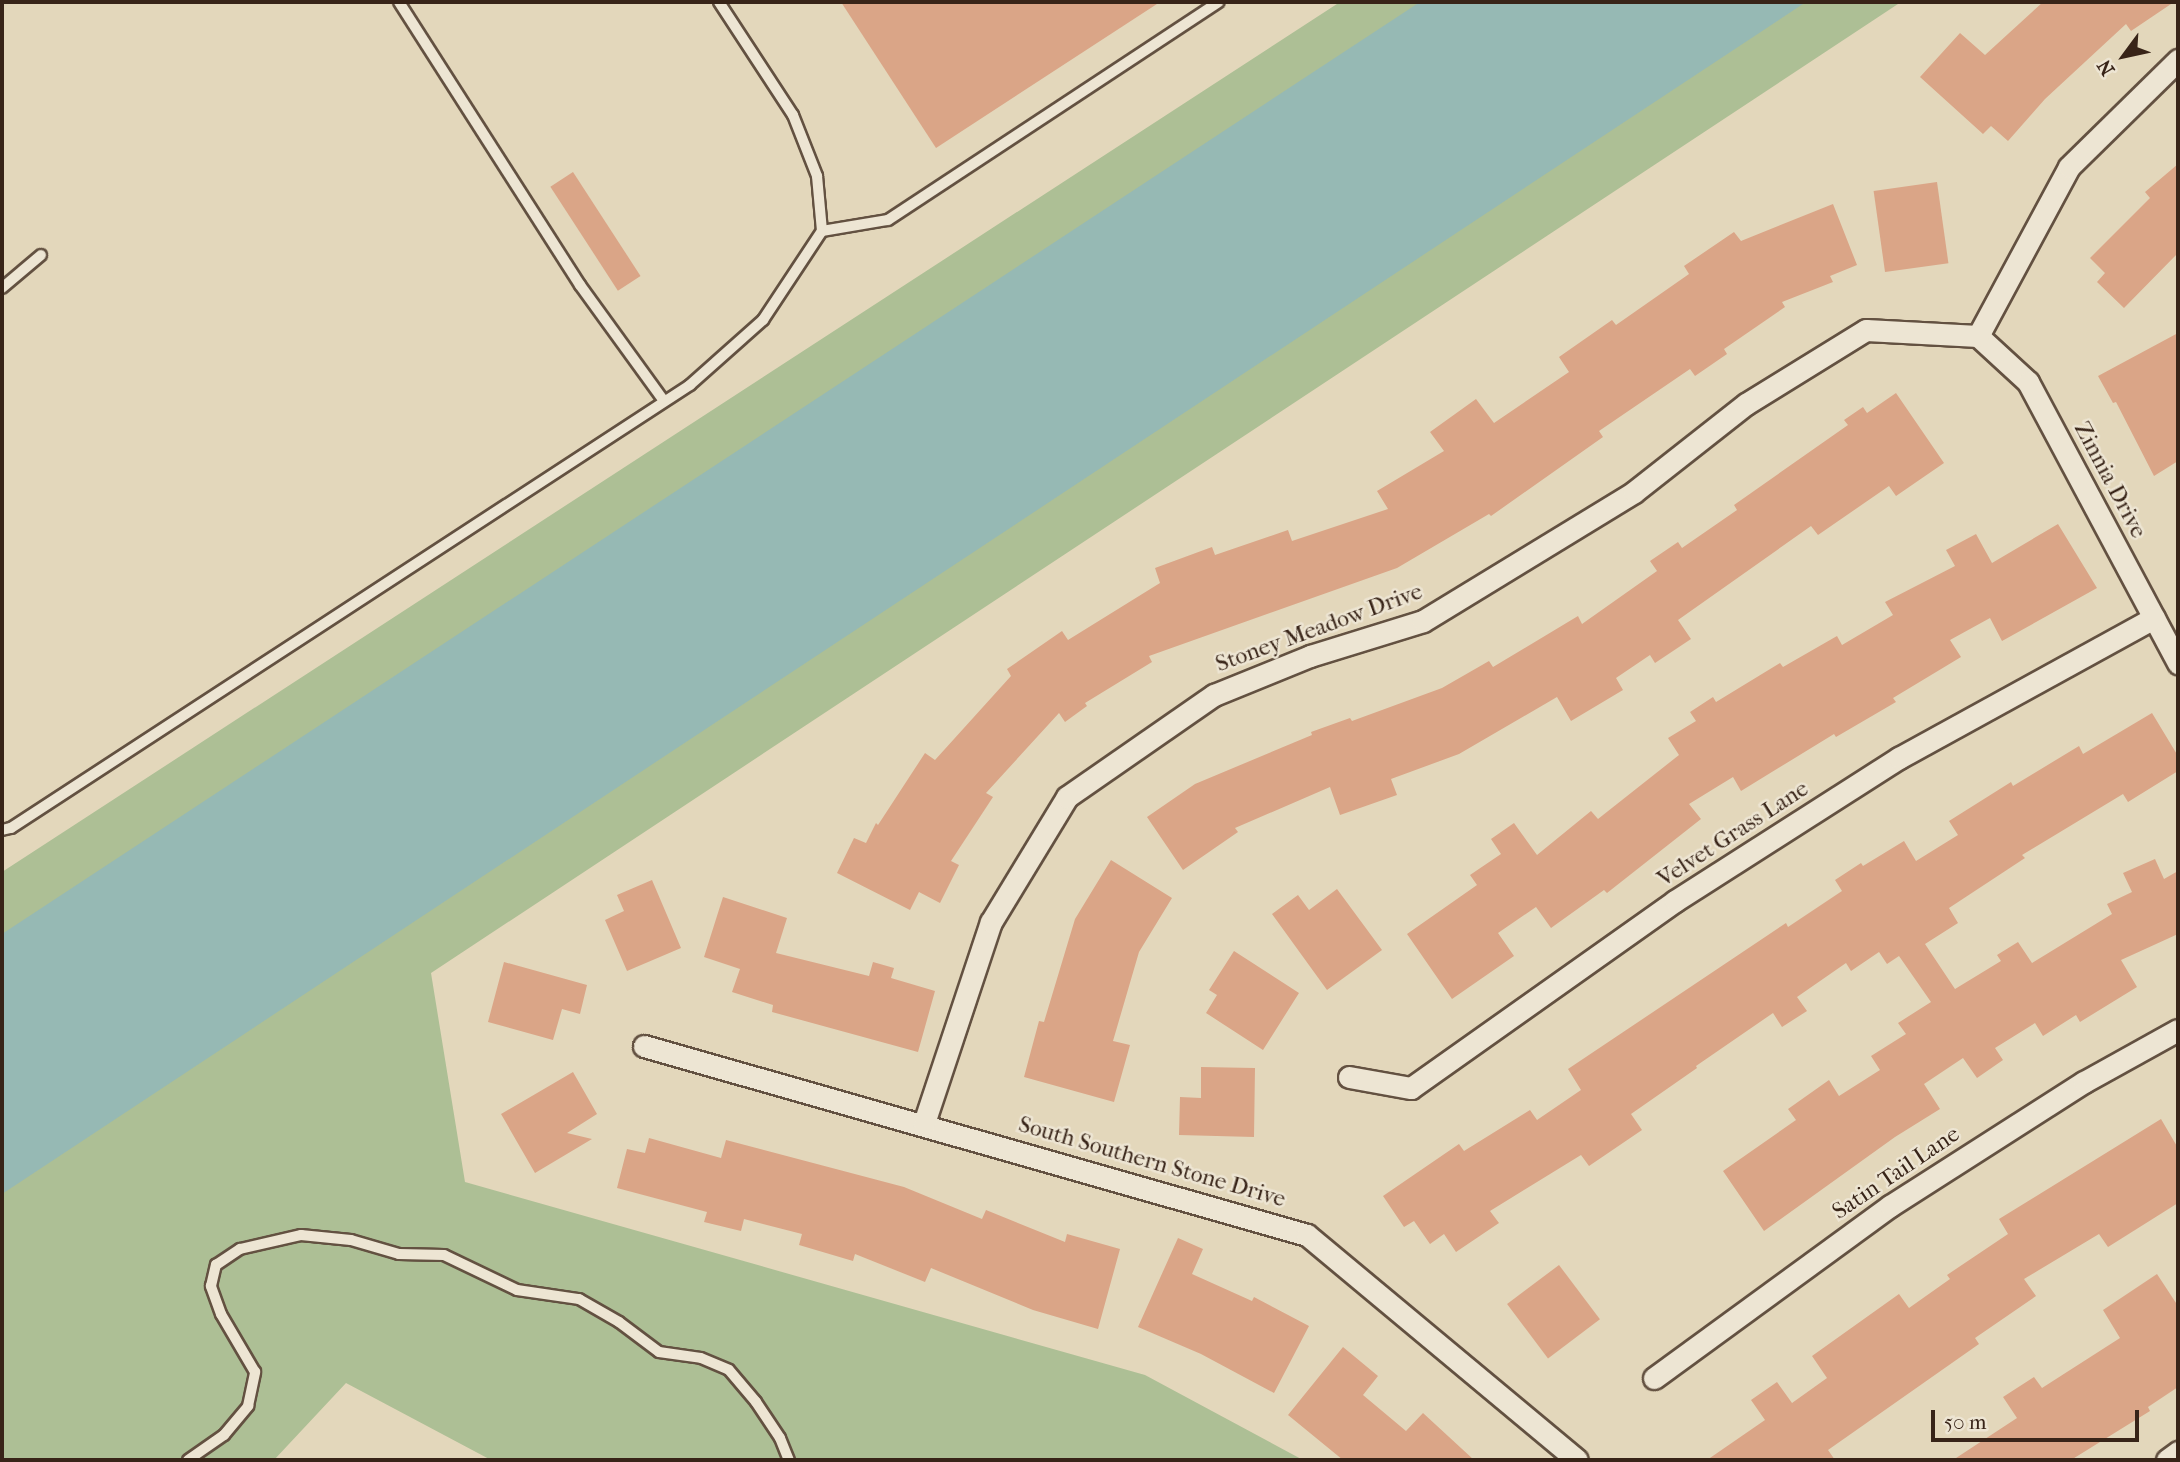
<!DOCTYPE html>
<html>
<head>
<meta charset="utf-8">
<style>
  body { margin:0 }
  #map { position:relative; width:2180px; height:1462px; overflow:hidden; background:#e3d7bb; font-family:"IM FELL French Canon",serif }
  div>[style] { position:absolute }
  .green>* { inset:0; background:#adbf95 }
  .water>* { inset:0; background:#96b9b4 }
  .building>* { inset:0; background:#daa587; transform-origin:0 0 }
  .roads { filter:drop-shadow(2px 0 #635141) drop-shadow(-2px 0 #635141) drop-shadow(0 2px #635141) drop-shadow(0 -2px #635141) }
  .lane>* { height:10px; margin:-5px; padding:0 5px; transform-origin:5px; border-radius:5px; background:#ede5d3 }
  .street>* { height:21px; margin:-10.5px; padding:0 10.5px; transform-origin:10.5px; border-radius:10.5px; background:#ede5d3 }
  span { translate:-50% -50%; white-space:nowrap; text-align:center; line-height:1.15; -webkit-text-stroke:5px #ede5d3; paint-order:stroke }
  .street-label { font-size:23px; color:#382418 }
  .frame { position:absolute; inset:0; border:4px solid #382418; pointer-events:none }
  .north { position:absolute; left:2089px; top:21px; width:70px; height:70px; -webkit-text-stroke:5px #ede5d3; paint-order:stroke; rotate:237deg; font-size:19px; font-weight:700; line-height:28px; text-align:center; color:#382418 }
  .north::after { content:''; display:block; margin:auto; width:24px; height:32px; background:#382418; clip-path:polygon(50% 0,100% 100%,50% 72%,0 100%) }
  .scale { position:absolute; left:1931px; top:1410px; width:208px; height:32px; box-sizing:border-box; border:4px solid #382418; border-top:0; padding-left:9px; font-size:21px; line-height:24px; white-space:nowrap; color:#382418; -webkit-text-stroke:5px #ede5d3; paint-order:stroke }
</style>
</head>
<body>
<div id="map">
  <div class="green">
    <i style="clip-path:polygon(1340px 2px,1901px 2px,431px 973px,465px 1182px,1145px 1375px,1303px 1460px,491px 1460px,346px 1383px,274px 1460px,2px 1460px,2px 872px)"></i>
  </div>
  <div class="water">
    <i style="clip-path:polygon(1420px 2px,1806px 2px,2px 1194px,2px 934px)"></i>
  </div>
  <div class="building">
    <i style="clip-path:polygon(841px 2px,1160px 2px,936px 148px)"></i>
    <i style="clip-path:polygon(2043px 2px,2174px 2px,2131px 31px,2126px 24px,2045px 99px,2008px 141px,1991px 126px,1983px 134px,1920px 77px,1960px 33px,1985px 55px)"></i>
    <i style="clip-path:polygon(2178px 164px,2178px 253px,2124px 308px,2097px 282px,2105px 273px,2090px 258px,2150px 198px,2145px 192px)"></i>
    <i style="left:573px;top:172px;width:124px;height:27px;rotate:57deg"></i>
    <i style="left:1937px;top:182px;width:82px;height:64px;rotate:82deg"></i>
    <i style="clip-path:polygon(1833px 204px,1857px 265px,1830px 276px,1833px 282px,1782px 302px,1785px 307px,1724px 349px,1727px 354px,1695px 376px,1690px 369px,1599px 431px,1603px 437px,1491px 516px,1489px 514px,1397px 568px,1149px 656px,1152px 662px,1085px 703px,1087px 706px,1065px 722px,1059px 713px,986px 793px,993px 797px,951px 861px,959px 865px,940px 903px,919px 892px,910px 910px,837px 873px,854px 838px,866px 843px,876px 823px,878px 825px,925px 753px,935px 760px,1011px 676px,1007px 669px,1062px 631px,1068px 640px,1160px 583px,1155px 568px,1212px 547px,1215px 555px,1288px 530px,1292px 541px,1388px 509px,1377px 491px,1444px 451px,1430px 432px,1476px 399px,1494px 423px,1569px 372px,1559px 357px,1612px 320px,1616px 325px,1689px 274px,1684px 266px,1734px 232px,1741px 241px)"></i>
    <i style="clip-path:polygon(2178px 333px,2178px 461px,2154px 476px,2116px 402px,2113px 403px,2098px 376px)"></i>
    <i style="clip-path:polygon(1896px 393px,1944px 463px,1896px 496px,1889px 486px,1818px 535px,1811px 526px,1678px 620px,1691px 639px,1655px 663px,1650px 655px,1616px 678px,1623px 690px,1571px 721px,1557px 697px,1459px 754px,1391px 779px,1397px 795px,1340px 815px,1330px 787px,1235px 828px,1238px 832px,1183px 870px,1147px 817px,1195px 784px,1312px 735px,1311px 732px,1350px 718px,1352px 721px,1442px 688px,1489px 661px,1493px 667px,1578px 616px,1582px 624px,1657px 571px,1650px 561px,1678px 542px,1682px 548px,1737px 510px,1734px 505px,1848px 425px,1844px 420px,1863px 407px,1867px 413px)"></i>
    <i style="clip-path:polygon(2058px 524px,2097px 588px,2002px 641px,1990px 618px,1950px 640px,1961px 657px,1893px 698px,1896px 702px,1836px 737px,1834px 734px,1741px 791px,1733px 777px,1689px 804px,1701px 819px,1607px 893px,1604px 890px,1551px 928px,1536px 907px,1498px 933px,1514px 956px,1452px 999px,1407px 934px,1477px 885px,1470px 875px,1501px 854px,1491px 839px,1514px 823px,1537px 855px,1591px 811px,1598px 819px,1679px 755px,1668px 738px,1696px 721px,1690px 712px,1713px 697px,1716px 702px,1780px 663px,1783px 667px,1837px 636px,1842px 645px,1893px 615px,1885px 602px,1955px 566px,1946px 550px,1976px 534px,1992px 563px)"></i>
    <i style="clip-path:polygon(2152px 713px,2178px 756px,2178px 771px,2128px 802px,2123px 794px,2022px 855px,2025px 858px,1949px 908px,1958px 923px,1925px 944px,1955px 989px,2001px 961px,1997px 955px,2018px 942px,2032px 963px,2112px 914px,2107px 904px,2132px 892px,2123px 873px,2155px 859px,2164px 879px,2178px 871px,2178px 934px,2121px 960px,2137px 987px,2080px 1022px,2076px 1015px,2043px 1036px,2035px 1023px,1995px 1048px,2003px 1060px,1977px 1078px,1963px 1058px,1924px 1084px,1940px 1109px,1895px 1137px,1764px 1231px,1723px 1171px,1796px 1120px,1788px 1109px,1829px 1080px,1839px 1096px,1880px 1070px,1871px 1056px,1906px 1034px,1898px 1023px,1931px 1002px,1899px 956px,1887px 964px,1879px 952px,1851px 971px,1846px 963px,1797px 997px,1807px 1011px,1782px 1027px,1773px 1013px,1696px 1066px,1697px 1068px,1631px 1114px,1642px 1130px,1589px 1166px,1581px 1155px,1490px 1211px,1499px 1223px,1456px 1252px,1444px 1234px,1430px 1244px,1414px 1221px,1404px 1227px,1383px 1196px,1459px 1144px,1464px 1151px,1530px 1110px,1537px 1120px,1581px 1090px,1568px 1069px,1786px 923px,1788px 927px,1842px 891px,1835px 880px,1861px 863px,1863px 866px,1904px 841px,1916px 861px,1958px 835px,1949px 821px,2011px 782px,2013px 786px,2079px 746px,2083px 754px)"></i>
    <i style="clip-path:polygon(1111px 860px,1172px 898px,1139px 952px,1113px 1041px,1130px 1045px,1114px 1102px,1024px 1077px,1039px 1021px,1044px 1022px,1075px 919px)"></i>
    <i style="clip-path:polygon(652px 880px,681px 948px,627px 971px,605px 920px,624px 911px,617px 895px)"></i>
    <i style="clip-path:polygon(1337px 889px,1382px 950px,1327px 990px,1272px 914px,1298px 895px,1309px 910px)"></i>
    <i style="clip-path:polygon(723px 897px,787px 918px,776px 953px,869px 976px,873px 962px,894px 968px,891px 978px,935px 991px,918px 1052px,772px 1012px,773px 1005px,732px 992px,740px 969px,704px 957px)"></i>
    <i style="clip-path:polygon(1234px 951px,1299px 993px,1263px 1050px,1206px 1013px,1217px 995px,1209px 990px)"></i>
    <i style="clip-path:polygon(504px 962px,587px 985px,580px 1014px,562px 1009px,553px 1040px,488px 1022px)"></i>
    <i style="clip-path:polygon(1201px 1067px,1255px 1068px,1254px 1137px,1179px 1135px,1180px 1097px,1201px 1098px)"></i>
    <i style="clip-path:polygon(573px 1072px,597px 1114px,567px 1133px,592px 1139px,535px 1173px,501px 1114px)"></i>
    <i style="clip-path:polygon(2161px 1119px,2178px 1148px,2178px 1203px,2108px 1247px,2099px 1234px,2024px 1279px,2036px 1296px,1975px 1338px,1979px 1344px,1828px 1450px,1835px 1460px,1707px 1460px,1765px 1420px,1751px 1400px,1777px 1382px,1792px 1403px,1827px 1378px,1812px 1356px,1899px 1294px,1909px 1308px,1950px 1279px,1947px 1275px,2008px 1234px,1999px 1219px)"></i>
    <i style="clip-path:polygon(649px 1138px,721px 1158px,726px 1140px,904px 1187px,982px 1219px,986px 1210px,1065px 1242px,1067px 1234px,1120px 1249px,1098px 1329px,1033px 1310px,931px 1268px,925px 1282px,855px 1254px,853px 1261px,799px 1245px,802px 1234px,744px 1219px,741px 1231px,704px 1222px,707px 1212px,617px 1188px,627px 1149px,645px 1153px)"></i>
    <i style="clip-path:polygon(1178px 1238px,1203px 1249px,1192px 1274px,1252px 1301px,1254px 1297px,1309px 1326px,1274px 1393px,1201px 1354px,1138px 1327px)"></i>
    <i style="left:1559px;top:1265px;width:68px;height:65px;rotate:53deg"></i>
    <i style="clip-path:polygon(2157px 1274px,2178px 1306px,2178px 1387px,2148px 1407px,2150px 1411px,2071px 1460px,1953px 1460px,2017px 1418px,2003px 1397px,2034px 1377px,2042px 1388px,2120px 1338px,2103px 1310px)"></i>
    <i style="clip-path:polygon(1343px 1347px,1378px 1376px,1363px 1395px,1406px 1431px,1423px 1413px,1474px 1460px,1343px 1460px,1288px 1415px)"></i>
  </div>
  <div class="roads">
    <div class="lane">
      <i style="left:399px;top:2px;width:336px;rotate:57.4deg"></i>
      <i style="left:580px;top:285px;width:143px;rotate:54.1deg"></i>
      <i style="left:719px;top:2px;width:135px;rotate:56.8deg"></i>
      <i style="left:793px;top:115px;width:66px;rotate:68.5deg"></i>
      <i style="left:817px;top:176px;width:55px;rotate:84.8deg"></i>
      <i style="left:2px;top:288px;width:51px;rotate:-40.2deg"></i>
      <i style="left:2px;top:830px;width:9px;rotate:-13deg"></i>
      <i style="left:11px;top:828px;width:811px;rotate:-33.12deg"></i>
      <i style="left:690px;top:385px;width:98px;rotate:-41.7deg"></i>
      <i style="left:763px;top:320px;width:107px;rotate:-56.5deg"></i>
      <i style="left:822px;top:231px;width:67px;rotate:-9.5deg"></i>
      <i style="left:888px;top:220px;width:396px;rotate:-33.4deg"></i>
      <i style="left:188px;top:1460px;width:44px;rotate:-34.8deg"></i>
      <i style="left:224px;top:1435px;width:38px;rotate:-50deg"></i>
      <i style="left:248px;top:1406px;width:35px;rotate:-78deg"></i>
      <i style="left:255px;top:1372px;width:67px;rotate:-120.4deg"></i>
      <i style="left:221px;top:1314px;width:30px;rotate:-110deg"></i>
      <i style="left:211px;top:1286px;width:22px;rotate:-77deg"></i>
      <i style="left:216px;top:1265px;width:29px;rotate:-34deg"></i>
      <i style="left:240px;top:1249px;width:63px;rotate:-12.9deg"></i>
      <i style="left:301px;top:1235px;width:50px;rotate:5.7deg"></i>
      <i style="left:351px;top:1240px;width:50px;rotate:16.3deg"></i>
      <i style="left:399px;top:1254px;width:45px;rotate:1.3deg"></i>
      <i style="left:444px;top:1255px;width:81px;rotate:25.6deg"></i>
      <i style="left:517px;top:1290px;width:63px;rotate:8.3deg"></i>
      <i style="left:579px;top:1299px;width:46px;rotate:29.9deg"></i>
      <i style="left:619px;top:1322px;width:50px;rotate:36.9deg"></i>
      <i style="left:659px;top:1352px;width:42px;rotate:8.1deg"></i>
      <i style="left:701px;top:1358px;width:30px;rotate:23deg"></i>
      <i style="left:729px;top:1370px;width:42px;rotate:49.8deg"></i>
      <i style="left:756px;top:1402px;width:43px;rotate:56.3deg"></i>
      <i style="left:780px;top:1438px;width:24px;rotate:68deg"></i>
    </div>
    <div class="street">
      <i style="left:1978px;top:336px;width:68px;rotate:42.6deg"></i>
      <i style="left:2028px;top:382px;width:319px;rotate:61.9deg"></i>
      <i style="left:1978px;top:336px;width:192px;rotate:-61.7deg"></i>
      <i style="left:2069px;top:167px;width:153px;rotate:-44.5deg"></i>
      <i style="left:644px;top:1046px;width:689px;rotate:15.91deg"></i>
      <i style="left:1307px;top:1235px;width:351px;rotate:39.8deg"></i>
      <i style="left:1349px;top:1077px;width:63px;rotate:10.1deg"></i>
      <i style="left:1411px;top:1088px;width:324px;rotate:-35.3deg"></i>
      <i style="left:1675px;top:901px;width:266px;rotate:-32.6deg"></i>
      <i style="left:1899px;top:758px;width:291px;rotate:-28.8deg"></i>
      <i style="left:924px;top:1123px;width:212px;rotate:-71.6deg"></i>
      <i style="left:991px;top:922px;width:146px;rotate:-58.7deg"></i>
      <i style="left:1067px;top:797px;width:179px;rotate:-34.8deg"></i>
      <i style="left:1214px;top:695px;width:104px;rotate:-22.1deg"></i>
      <i style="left:1310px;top:656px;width:118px;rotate:-17.2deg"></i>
      <i style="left:1423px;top:621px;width:247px;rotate:-31.4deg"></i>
      <i style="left:1634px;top:492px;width:142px;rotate:-38.2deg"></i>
      <i style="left:1746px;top:404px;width:141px;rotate:-31.7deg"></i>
      <i style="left:1866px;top:330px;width:112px;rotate:3.1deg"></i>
      <i style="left:1654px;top:1378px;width:292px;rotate:-36.1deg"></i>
      <i style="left:1890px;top:1206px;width:230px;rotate:-32.6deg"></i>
      <i style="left:2084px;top:1082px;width:107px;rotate:-29deg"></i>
      <i style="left:2167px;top:1460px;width:14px;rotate:-36deg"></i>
    </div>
  </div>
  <div class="street-label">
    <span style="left:2110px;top:480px;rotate:62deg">Zinnia Drive</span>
    <span style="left:1319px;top:628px;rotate:-20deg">Stoney Meadow Drive</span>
    <span style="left:1733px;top:834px;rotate:-33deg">Velvet Grass Lane</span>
    <span style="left:1152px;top:1162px;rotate:16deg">South Southern Stone Drive</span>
    <span style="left:1896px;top:1173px;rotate:-34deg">Satin Tail Lane</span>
  </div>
  <div class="frame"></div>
  <div class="north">N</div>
  <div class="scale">50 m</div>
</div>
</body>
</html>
